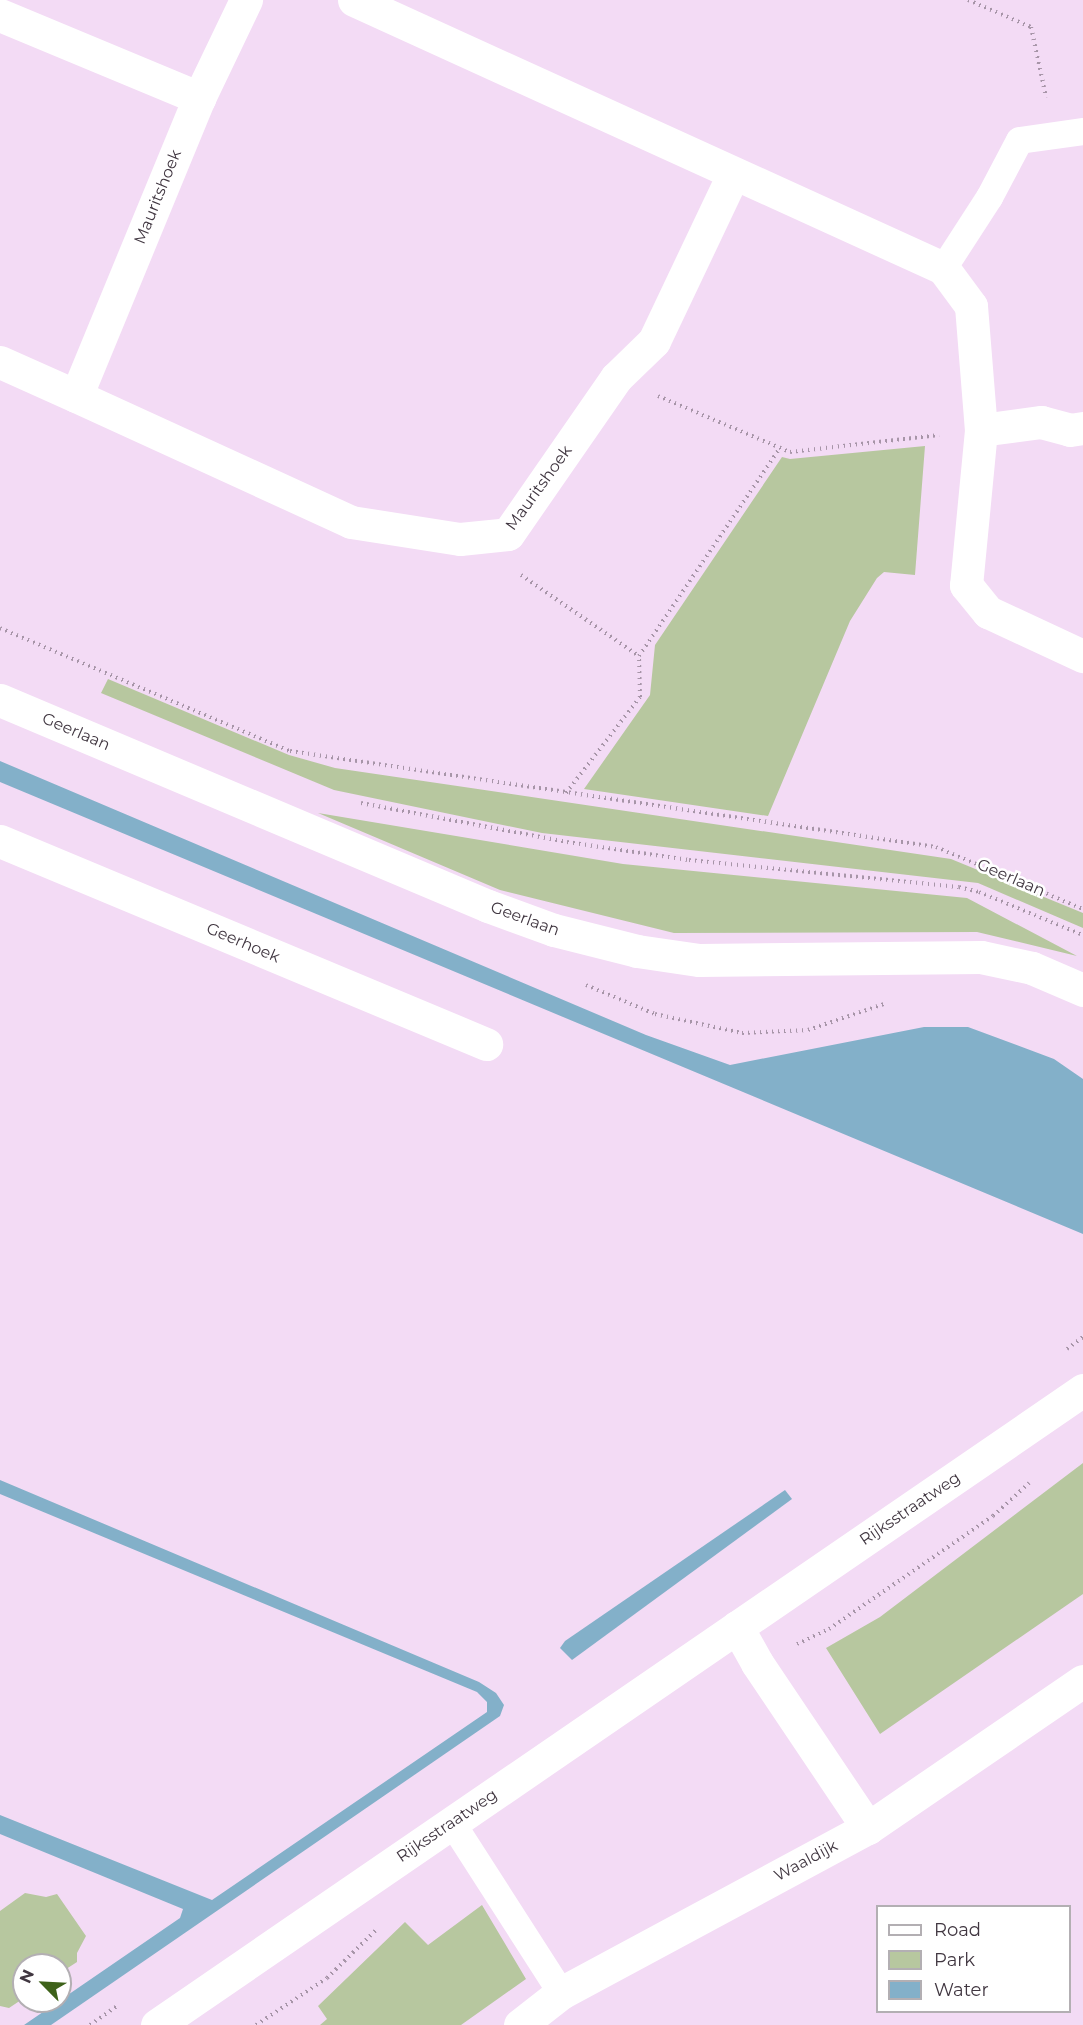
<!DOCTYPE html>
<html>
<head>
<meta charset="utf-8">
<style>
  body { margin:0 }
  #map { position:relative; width:1083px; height:2025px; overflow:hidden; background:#f3dbf5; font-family:Montserrat,sans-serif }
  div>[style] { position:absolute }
  .green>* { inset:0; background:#b7c79f }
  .water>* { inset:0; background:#83b0c9 }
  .path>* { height:4px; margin-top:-2px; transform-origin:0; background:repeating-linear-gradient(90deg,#a795a8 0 1.5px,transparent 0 6px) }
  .lane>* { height:27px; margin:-13.5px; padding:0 13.5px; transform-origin:13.5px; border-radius:13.5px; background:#fff }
  .street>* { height:33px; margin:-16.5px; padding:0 16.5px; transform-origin:16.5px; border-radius:16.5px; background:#fff }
  .secondary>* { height:33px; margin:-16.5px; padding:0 16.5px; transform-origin:16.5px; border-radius:16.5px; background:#fff }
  span { translate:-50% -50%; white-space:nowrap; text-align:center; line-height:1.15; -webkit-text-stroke:5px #fff; paint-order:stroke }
  .street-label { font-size:16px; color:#413741 }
  .legend { position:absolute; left:876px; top:1905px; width:195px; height:108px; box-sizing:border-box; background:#fff; border:2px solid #b3afb3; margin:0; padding:8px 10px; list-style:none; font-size:18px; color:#413741 }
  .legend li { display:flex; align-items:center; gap:12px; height:30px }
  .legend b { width:30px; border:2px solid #b3afb3 }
  .north { position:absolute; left:12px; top:1953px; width:60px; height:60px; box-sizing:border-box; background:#fff; border:2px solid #b3afb3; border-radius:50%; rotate:294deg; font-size:16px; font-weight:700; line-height:24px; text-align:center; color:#413741 }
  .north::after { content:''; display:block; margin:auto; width:21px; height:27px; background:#3e621a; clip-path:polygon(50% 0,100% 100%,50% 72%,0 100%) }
</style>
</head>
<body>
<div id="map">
  <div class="green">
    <i style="clip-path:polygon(925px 446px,915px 575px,884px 572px,877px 578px,850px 621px,768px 816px,584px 789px,650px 695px,655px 645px,782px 457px,790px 459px)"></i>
    <i style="clip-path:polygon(108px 679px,289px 755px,335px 768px,951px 859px,1083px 913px,1083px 928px,978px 883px,542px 833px,334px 790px,101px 693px)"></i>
    <i style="clip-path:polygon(318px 813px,623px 864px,967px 898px,1077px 956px,977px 932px,674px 933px,500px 890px)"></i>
    <i style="clip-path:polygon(1083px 1463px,1083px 1594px,880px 1734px,826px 1648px,880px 1617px)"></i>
    <i style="clip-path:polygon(25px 1893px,46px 1897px,57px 1894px,86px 1936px,77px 1953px,77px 1962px,60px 1973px,60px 1965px,24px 1965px,24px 1998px,9px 2008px,0 2006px,0 1911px)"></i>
    <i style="clip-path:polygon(482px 1905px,526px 1979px,461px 2025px,320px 2025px,327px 2019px,318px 2006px,405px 1922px,428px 1945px)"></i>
  </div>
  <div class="water">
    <i style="clip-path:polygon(0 761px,646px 1035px,730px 1065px,924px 1027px,968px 1027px,1054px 1059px,1083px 1079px,1083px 1234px,0 782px)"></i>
    <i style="clip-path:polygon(0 1480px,479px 1682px,496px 1693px,504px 1705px,500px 1716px,51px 2025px,24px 2025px,180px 1918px,183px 1909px,0 1834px,0 1815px,212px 1900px,487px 1712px,487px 1702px,477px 1692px,0 1494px)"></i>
    <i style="clip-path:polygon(785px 1490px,792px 1499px,572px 1660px,560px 1648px,565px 1641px)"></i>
  </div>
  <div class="path">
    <i style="left:968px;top:0;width:69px;rotate:23.2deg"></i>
    <i style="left:1031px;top:27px;width:72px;rotate:77.9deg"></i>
    <i style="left:658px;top:396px;width:143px;rotate:23deg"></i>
    <i style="left:790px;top:452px;width:150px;rotate:-6.5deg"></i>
    <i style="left:521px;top:575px;width:143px;rotate:34.5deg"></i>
    <i style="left:0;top:628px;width:315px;rotate:23deg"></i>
    <i style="left:290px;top:751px;width:653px;rotate:8.45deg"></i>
    <i style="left:936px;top:847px;width:160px;rotate:22.9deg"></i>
    <i style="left:566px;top:793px;width:121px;rotate:-52.4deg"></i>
    <i style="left:640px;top:697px;width:41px;rotate:-91.4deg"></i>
    <i style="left:639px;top:656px;width:251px;rotate:-55.9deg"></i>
    <i style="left:361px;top:803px;width:210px;rotate:10.7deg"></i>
    <i style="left:567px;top:842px;width:123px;rotate:8.4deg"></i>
    <i style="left:689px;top:860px;width:271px;rotate:5.7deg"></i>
    <i style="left:959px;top:887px;width:21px;rotate:14deg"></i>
    <i style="left:979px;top:892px;width:113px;rotate:22.5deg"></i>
    <i style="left:586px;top:985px;width:75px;rotate:22.8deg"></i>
    <i style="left:655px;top:1014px;width:89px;rotate:12.3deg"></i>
    <i style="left:742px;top:1033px;width:66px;rotate:-2.6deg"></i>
    <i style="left:808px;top:1030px;width:83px;rotate:-18.9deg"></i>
    <i style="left:1067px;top:1349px;width:20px;rotate:-37deg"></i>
    <i style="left:797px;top:1644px;width:35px;rotate:-25deg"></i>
    <i style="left:829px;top:1629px;width:199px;rotate:-34.6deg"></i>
    <i style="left:993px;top:1516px;width:49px;rotate:-42.5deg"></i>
    <i style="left:90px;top:2025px;width:35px;rotate:-35deg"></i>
    <i style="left:256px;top:2025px;width:85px;rotate:-33.5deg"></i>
    <i style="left:327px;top:1978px;width:70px;rotate:-44.4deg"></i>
  </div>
  <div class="lane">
    <i style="left:943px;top:268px;width:85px;rotate:-57.1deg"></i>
    <i style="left:989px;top:197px;width:64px;rotate:-62.2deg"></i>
    <i style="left:1019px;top:140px;width:65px;rotate:-8deg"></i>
    <i style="left:452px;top:1823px;width:202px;rotate:57.3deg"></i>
  </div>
  <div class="street">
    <i style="left:354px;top:0;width:647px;rotate:24.47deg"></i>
    <i style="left:943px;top:268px;width:47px;rotate:53.6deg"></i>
    <i style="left:971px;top:306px;width:124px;rotate:85.4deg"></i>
    <i style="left:981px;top:430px;width:156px;rotate:95.5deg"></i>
    <i style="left:966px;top:585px;width:35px;rotate:51deg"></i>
    <i style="left:988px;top:612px;width:105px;rotate:24.9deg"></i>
    <i style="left:0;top:15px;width:216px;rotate:22.6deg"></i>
    <i style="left:199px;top:98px;width:109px;rotate:-64.4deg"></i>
    <i style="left:199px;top:98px;width:322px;rotate:112.4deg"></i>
    <i style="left:76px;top:396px;width:302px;rotate:24.6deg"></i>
    <i style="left:351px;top:522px;width:110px;rotate:8.9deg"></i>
    <i style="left:460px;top:539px;width:48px;rotate:-5.9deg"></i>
    <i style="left:508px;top:534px;width:190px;rotate:-55.3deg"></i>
    <i style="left:616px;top:378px;width:53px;rotate:-44.2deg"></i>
    <i style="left:654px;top:341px;width:184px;rotate:-64.6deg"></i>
    <i style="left:0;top:362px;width:83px;rotate:24.1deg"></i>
    <i style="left:981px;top:430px;width:61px;rotate:-7.6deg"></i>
    <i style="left:1041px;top:422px;width:30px;rotate:15deg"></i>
    <i style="left:1070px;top:430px;width:13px;rotate:-9deg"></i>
    <i style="left:0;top:841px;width:527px;rotate:22.67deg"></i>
    <i style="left:737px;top:1627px;width:41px;rotate:60.9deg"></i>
    <i style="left:757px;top:1663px;width:199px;rotate:56.1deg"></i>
    <i style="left:520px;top:2025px;width:52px;rotate:-38deg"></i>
    <i style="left:561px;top:1993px;width:349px;rotate:-28.3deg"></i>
    <i style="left:868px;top:1828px;width:260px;rotate:-34.4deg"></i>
  </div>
  <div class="secondary">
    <i style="left:0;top:700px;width:530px;rotate:22.89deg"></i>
    <i style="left:488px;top:906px;width:70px;rotate:20deg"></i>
    <i style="left:554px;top:930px;width:86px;rotate:14.2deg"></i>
    <i style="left:637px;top:951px;width:63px;rotate:8.3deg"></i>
    <i style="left:699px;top:960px;width:282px;rotate:-0.6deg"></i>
    <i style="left:981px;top:957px;width:52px;rotate:12.2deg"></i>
    <i style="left:1032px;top:968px;width:56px;rotate:23.3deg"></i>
    <i style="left:157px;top:2025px;width:1123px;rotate:-34.44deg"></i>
  </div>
  <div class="street-label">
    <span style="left:158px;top:197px;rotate:-68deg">Mauritshoek</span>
    <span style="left:539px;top:488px;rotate:-54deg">Mauritshoek</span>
    <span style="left:76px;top:732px;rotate:23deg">Geerlaan</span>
    <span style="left:1011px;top:878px;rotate:23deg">Geerlaan</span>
    <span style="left:525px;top:919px;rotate:20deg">Geerlaan</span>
    <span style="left:243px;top:943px;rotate:23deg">Geerhoek</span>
    <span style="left:910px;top:1509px;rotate:-34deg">Rijksstraatweg</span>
    <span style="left:447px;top:1826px;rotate:-34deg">Rijksstraatweg</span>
    <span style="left:806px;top:1861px;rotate:-28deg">Waaldijk</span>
  </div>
  <ul class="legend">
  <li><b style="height:8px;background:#fff"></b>Road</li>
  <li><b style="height:16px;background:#b7c79f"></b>Park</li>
  <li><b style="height:16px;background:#83b0c9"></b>Water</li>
  </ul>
  <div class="north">N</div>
</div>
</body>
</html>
